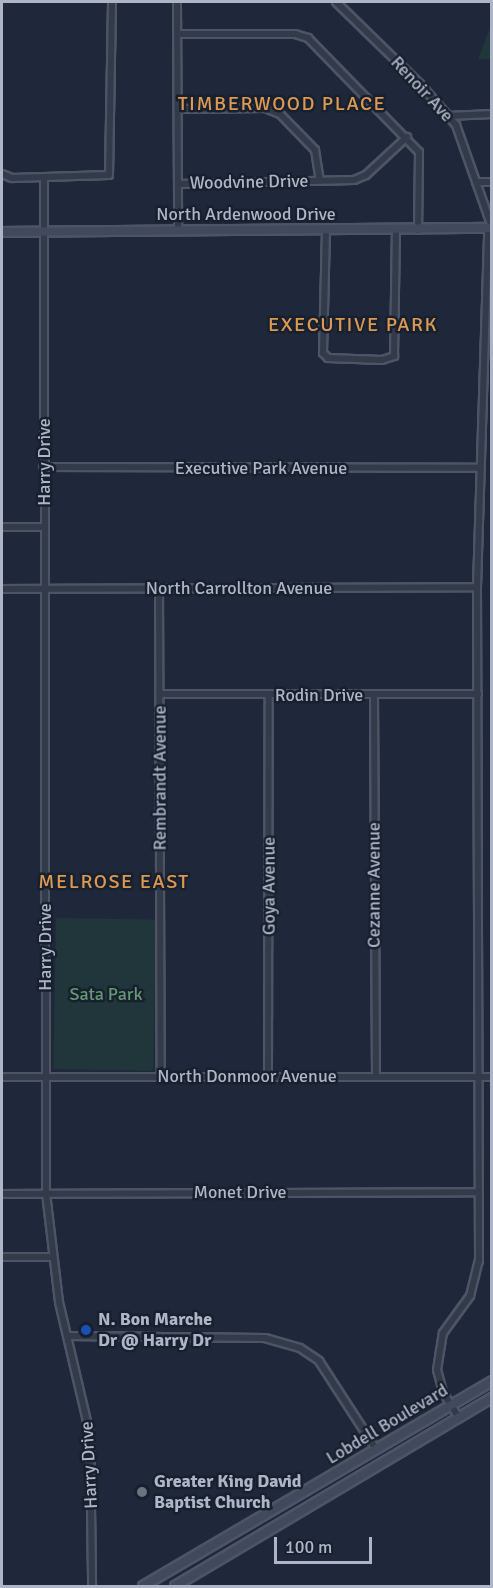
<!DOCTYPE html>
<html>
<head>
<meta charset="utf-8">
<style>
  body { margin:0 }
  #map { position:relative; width:493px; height:1588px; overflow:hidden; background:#1f283a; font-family:Signika,sans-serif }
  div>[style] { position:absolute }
  .green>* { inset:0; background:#21363b; transform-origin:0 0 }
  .roads { filter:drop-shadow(2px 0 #4d5565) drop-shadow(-2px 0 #4d5565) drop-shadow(0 2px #4d5565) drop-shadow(0 -2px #4d5565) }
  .street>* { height:6px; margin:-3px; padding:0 3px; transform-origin:3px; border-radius:3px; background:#333b4a }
  .secondary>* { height:8px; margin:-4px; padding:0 4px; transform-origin:4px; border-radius:4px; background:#41495d }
  .dots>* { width:16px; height:16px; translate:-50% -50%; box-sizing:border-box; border:3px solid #18202e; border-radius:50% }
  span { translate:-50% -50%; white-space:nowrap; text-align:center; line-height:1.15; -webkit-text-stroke:5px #18202e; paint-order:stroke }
  .street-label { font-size:18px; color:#adb5c7 }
  .park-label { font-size:18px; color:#639974 }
  .poi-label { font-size:18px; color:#adb5c7; font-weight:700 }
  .left { translate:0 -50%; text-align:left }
  .neighbourhood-label { font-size:20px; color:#db9954; letter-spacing:1.5px }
  .frame { position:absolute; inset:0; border:3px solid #adb5c7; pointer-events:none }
  .scale { position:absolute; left:274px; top:1537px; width:98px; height:27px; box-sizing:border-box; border:3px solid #adb5c7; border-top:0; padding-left:8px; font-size:18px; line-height:21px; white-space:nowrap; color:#adb5c7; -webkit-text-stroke:4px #18202e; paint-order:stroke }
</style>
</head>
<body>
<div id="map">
  <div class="green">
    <i style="clip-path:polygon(491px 25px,491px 59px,478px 59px)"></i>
    <i style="left:56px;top:918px;width:100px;height:151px;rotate:1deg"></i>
  </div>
  <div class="roads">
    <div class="street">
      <i style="left:177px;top:2px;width:229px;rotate:89.7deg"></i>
      <i style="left:336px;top:2px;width:117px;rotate:44.3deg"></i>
      <i style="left:420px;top:84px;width:55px;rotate:48.7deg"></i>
      <i style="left:456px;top:125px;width:108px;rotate:70.6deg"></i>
      <i style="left:178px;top:34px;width:117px"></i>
      <i style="left:295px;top:34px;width:14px;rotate:17deg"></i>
      <i style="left:308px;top:38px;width:159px;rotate:45.8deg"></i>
      <i style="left:419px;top:152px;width:78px;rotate:90.7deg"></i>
      <i style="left:178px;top:109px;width:87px;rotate:-0.7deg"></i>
      <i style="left:265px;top:108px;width:16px;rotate:22deg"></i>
      <i style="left:280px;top:114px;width:50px;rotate:45.8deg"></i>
      <i style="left:315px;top:150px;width:31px;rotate:81deg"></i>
      <i style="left:448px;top:116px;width:44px;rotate:-2.6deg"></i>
      <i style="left:2px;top:174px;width:11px;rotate:22deg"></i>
      <i style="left:12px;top:178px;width:97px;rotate:-1.8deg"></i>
      <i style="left:109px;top:175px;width:173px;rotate:-89deg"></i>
      <i style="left:44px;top:178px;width:1015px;rotate:89.89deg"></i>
      <i style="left:46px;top:1193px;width:110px;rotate:83.2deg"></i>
      <i style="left:59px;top:1302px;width:136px;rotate:76.8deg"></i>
      <i style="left:90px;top:1434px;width:152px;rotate:89.2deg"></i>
      <i style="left:476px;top:182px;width:16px"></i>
      <i style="left:178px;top:184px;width:176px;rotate:-1.3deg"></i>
      <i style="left:354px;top:180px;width:13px;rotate:-23deg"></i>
      <i style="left:366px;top:175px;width:56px;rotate:-42.8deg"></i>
      <i style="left:326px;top:230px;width:123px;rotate:91.4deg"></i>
      <i style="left:323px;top:353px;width:7px;rotate:45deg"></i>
      <i style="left:328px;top:358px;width:54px;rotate:2.1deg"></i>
      <i style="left:382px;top:360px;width:13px;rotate:-18deg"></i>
      <i style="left:394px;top:356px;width:126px;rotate:-89.1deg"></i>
      <i style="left:43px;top:467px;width:437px;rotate:0.1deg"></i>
      <i style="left:2px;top:527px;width:42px"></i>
      <i style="left:159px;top:588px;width:489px;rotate:89.8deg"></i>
      <i style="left:2px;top:589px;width:475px;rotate:-0.2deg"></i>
      <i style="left:160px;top:694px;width:318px"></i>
      <i style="left:374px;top:695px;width:380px;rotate:89.7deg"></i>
      <i style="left:2px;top:1077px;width:490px"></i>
      <i style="left:268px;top:1077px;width:382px;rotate:-89.9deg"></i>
      <i style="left:2px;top:1194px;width:476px;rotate:-0.2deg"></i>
      <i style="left:2px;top:1257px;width:50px"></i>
      <i style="left:67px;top:1336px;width:198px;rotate:0.6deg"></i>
      <i style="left:265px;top:1338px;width:36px;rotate:16deg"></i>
      <i style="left:300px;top:1348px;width:23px;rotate:34deg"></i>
      <i style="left:319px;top:1361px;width:105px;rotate:57.1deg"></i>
      <i style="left:459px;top:1418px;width:31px;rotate:-122deg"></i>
      <i style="left:443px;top:1392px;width:23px;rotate:-105deg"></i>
      <i style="left:437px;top:1370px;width:37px;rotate:-81deg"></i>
      <i style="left:443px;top:1333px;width:46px;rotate:-53.9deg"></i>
      <i style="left:470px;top:1296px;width:36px;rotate:-76deg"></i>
      <i style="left:479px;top:1261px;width:674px;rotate:-90.17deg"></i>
      <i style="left:477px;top:587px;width:359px;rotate:-88.2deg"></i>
    </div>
    <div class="secondary">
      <i style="left:2px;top:232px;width:490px;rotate:-0.5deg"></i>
      <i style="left:143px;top:1586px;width:405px;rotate:-30.4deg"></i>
      <i style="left:175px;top:1586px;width:369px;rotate:-30.7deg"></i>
    </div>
  </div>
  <div class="dots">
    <i style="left:86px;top:1330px;background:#1a4fb4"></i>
    <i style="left:142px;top:1492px;background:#6b7280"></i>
  </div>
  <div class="street-label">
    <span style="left:422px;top:89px;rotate:47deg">Renoir Ave</span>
    <span style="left:249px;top:182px;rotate:-1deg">Woodvine Drive</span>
    <span style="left:246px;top:214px">North Ardenwood Drive</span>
    <span style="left:44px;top:462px;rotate:-90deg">Harry Drive</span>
    <span style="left:261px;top:468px">Executive Park Avenue</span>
    <span style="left:239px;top:588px">North Carrollton Avenue</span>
    <span style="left:319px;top:695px">Rodin Drive</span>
    <span style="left:160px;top:778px;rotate:-90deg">Rembrandt Avenue</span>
    <span style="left:374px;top:885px;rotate:-90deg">Cezanne Avenue</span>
    <span style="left:269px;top:886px;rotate:-90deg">Goya Avenue</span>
    <span style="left:45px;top:947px;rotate:-90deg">Harry Drive</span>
    <span style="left:247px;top:1076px">North Donmoor Avenue</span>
    <span style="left:240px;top:1192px">Monet Drive</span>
    <span style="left:387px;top:1424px;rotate:-31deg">Lobdell Boulevard</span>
    <span style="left:89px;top:1465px;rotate:-93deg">Harry Drive</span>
  </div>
  <div class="park-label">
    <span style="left:106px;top:994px">Sata Park</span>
  </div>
  <div class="poi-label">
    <span class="left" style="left:98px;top:1330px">N. Bon Marche<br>Dr @ Harry Dr</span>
    <span class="left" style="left:154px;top:1492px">Greater King David<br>Baptist Church</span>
  </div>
  <div class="neighbourhood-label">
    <span style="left:282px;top:103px">TIMBERWOOD PLACE</span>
    <span style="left:353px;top:324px">EXECUTIVE PARK</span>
    <span style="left:114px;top:881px">MELROSE EAST</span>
  </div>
  <div class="frame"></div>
  <div class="scale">100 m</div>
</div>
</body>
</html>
